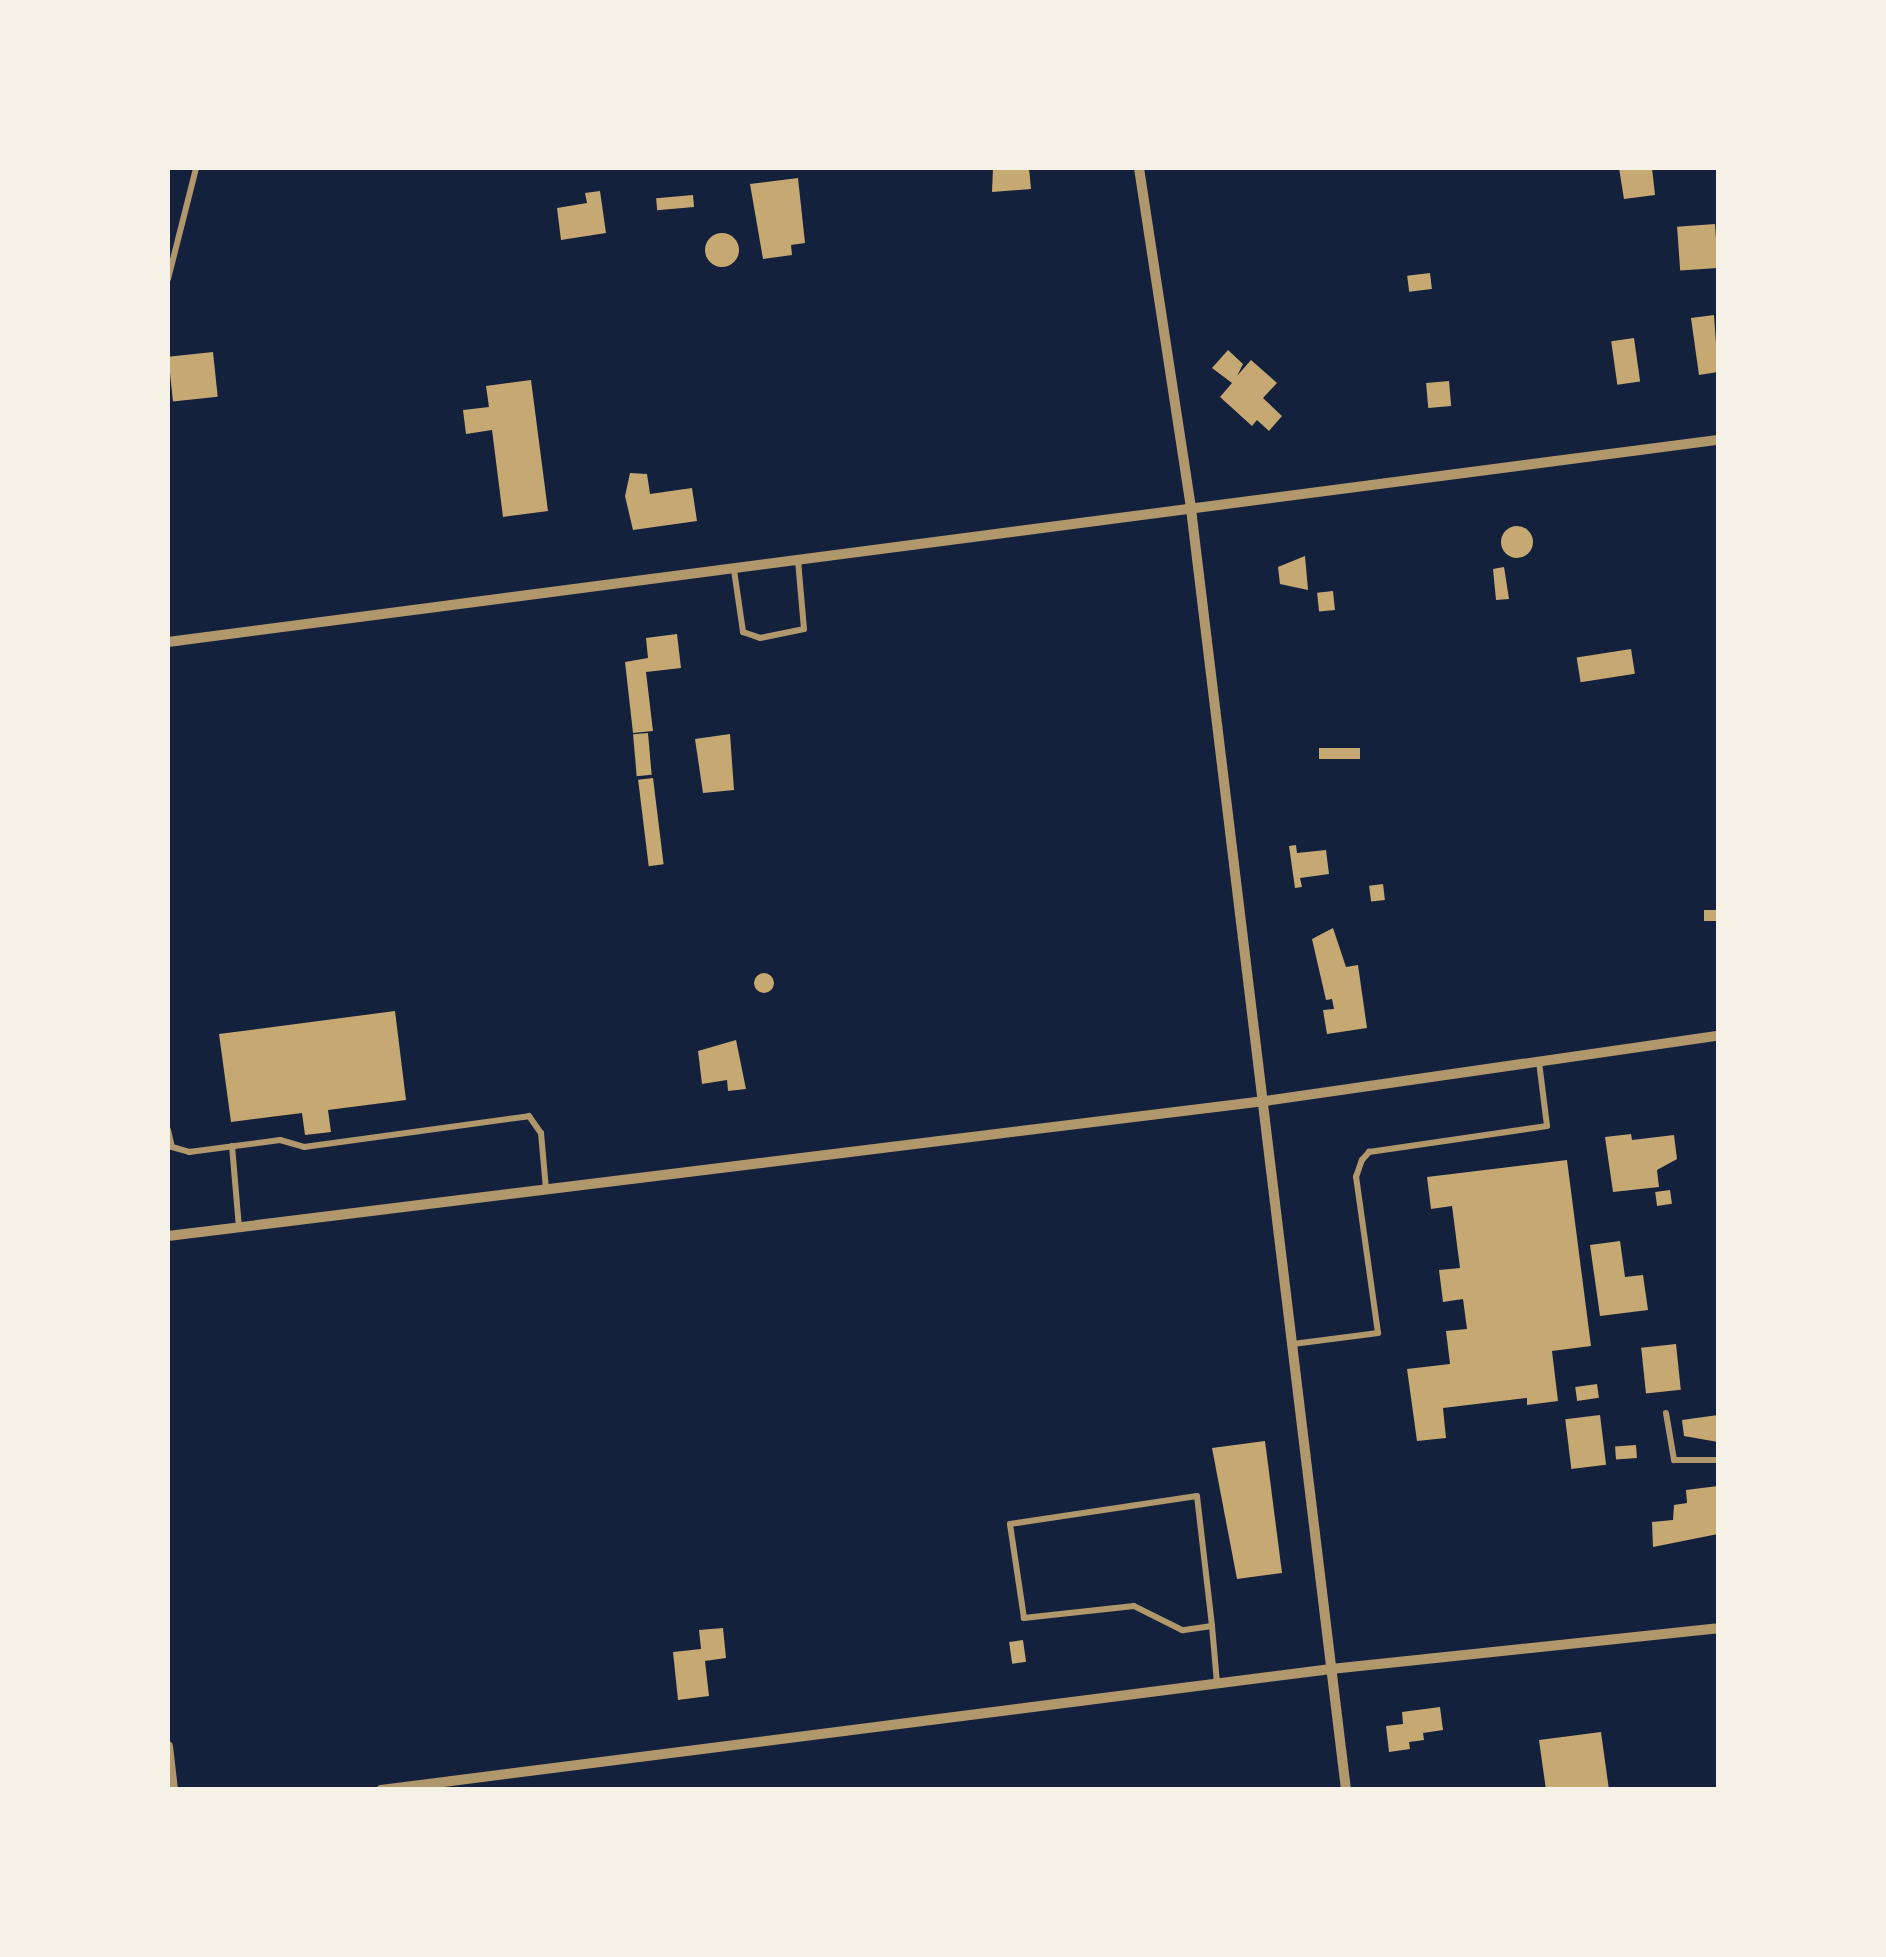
<!DOCTYPE html>
<html>
<head>
<meta charset="utf-8">
<style>
  body { margin:0 }
  #map { position:relative; width:1886px; height:1957px; overflow:hidden; background:#14213d; font-family:Arial,sans-serif }
  div>[style] { position:absolute }
  .building>* { inset:0; background:#c6a872; transform-origin:0 0 }
  .round { border-radius:50% }
  .service>* { height:6px; margin:-3px; padding:0 3px; transform-origin:3px; border-radius:3px; background:#b1986c }
  .minor>* { height:10px; margin:-5px; padding:0 5px; transform-origin:5px; border-radius:5px; background:#b1986c }
  span { translate:-50% -50%; white-space:nowrap; text-align:center; line-height:1.15; -webkit-text-stroke:10px #f6f1e7; paint-order:stroke }
  .frame { position:absolute; inset:0; border:170px solid #f6f1e7; pointer-events:none }
</style>
</head>
<body>
<div id="map">
  <div class="building">
    <i style="clip-path:polygon(993px 168px,1029px 168px,1031px 189px,992px 192px)"></i>
    <i style="clip-path:polygon(1619px 168px,1652px 168px,1655px 195px,1624px 199px)"></i>
    <i style="clip-path:polygon(798px 178px,805px 243px,791px 245px,792px 255px,763px 259px,750px 184px)"></i>
    <i style="clip-path:polygon(600px 191px,606px 233px,561px 240px,557px 208px,587px 203px,585px 193px)"></i>
    <i style="left:693px;top:195px;width:12px;height:37px;rotate:85deg"></i>
    <i style="left:1715px;top:224px;width:44px;height:38px;rotate:86deg"></i>
    <i class="round" style="left:705px;top:233px;width:34px;height:34px"></i>
    <i style="left:1430px;top:273px;width:16px;height:23px;rotate:83deg"></i>
    <i style="clip-path:polygon(1714px 315px,1718px 372px,1699px 375px,1691px 318px)"></i>
    <i style="left:1634px;top:338px;width:44px;height:23px;rotate:82deg"></i>
    <i style="clip-path:polygon(1228px 350px,1243px 364px,1237px 376px,1251px 360px,1277px 383px,1263px 398px,1282px 416px,1269px 431px,1257px 420px,1252px 426px,1220px 397px,1232px 383px,1212px 368px)"></i>
    <i style="left:213px;top:352px;width:45px;height:45px;rotate:84deg"></i>
    <i style="clip-path:polygon(531px 380px,548px 511px,503px 517px,492px 430px,466px 434px,463px 410px,489px 407px,486px 386px)"></i>
    <i style="left:1449px;top:381px;width:25px;height:23px;rotate:85deg"></i>
    <i style="clip-path:polygon(630px 473px,647px 474px,650px 494px,692px 488px,697px 521px,633px 530px,625px 496px)"></i>
    <i class="round" style="left:1501px;top:526px;width:32px;height:32px"></i>
    <i style="clip-path:polygon(1305px 556px,1308px 590px,1280px 584px,1278px 567px)"></i>
    <i style="clip-path:polygon(1504px 567px,1509px 599px,1496px 600px,1493px 569px)"></i>
    <i style="left:1333px;top:591px;width:19px;height:16px;rotate:84deg"></i>
    <i style="clip-path:polygon(677px 634px,681px 668px,646px 672px,653px 731px,633px 733px,625px 662px,648px 658px,646px 638px)"></i>
    <i style="left:1631px;top:649px;width:25px;height:55px;rotate:81deg"></i>
    <i style="left:648px;top:733px;width:42px;height:15px;rotate:85deg"></i>
    <i style="clip-path:polygon(730px 734px,734px 790px,703px 793px,695px 739px)"></i>
    <i style="left:1360px;top:748px;width:11px;height:41px;rotate:90deg"></i>
    <i style="left:653px;top:778px;width:87px;height:15px;rotate:83deg"></i>
    <i style="clip-path:polygon(1296px 845px,1297px 853px,1326px 850px,1329px 874px,1300px 878px,1302px 887px,1295px 888px,1289px 846px)"></i>
    <i style="left:1383px;top:884px;width:16px;height:14px;rotate:83deg"></i>
    <i style="left:1718px;top:910px;width:11px;height:14px;rotate:90deg"></i>
    <i style="clip-path:polygon(1333px 928px,1346px 967px,1358px 965px,1367px 1028px,1327px 1034px,1323px 1010px,1334px 1009px,1332px 999px,1326px 1000px,1312px 939px)"></i>
    <i class="round" style="left:754px;top:973px;width:20px;height:20px"></i>
    <i style="clip-path:polygon(395px 1011px,406px 1100px,328px 1110px,331px 1132px,305px 1135px,302px 1113px,231px 1122px,219px 1034px)"></i>
    <i style="clip-path:polygon(736px 1040px,746px 1089px,728px 1091px,727px 1080px,702px 1084px,698px 1051px)"></i>
    <i style="clip-path:polygon(1631px 1134px,1632px 1140px,1674px 1135px,1677px 1159px,1657px 1170px,1659px 1187px,1613px 1192px,1605px 1137px)"></i>
    <i style="clip-path:polygon(1567px 1160px,1591px 1346px,1552px 1351px,1558px 1401px,1527px 1405px,1527px 1398px,1443px 1408px,1446px 1438px,1417px 1441px,1407px 1369px,1450px 1364px,1446px 1331px,1467px 1329px,1463px 1299px,1443px 1302px,1439px 1270px,1460px 1268px,1452px 1206px,1431px 1209px,1427px 1177px)"></i>
    <i style="left:1670px;top:1190px;width:14px;height:15px;rotate:82deg"></i>
    <i style="clip-path:polygon(1620px 1241px,1625px 1277px,1643px 1275px,1648px 1310px,1600px 1316px,1590px 1245px)"></i>
    <i style="left:1676px;top:1344px;width:46px;height:35px;rotate:84deg"></i>
    <i style="left:1597px;top:1384px;width:14px;height:22px;rotate:82deg"></i>
    <i style="left:1600px;top:1415px;width:50px;height:35px;rotate:83deg"></i>
    <i style="clip-path:polygon(1718px 1415px,1718px 1442px,1684px 1436px,1682px 1420px)"></i>
    <i style="clip-path:polygon(1265px 1441px,1282px 1573px,1237px 1579px,1212px 1448px)"></i>
    <i style="left:1636px;top:1445px;width:13px;height:21px;rotate:86deg"></i>
    <i style="clip-path:polygon(1718px 1486px,1718px 1534px,1653px 1547px,1652px 1522px,1673px 1520px,1674px 1505px,1687px 1503px,1686px 1490px)"></i>
    <i style="clip-path:polygon(723px 1628px,726px 1658px,705px 1661px,709px 1696px,678px 1700px,673px 1652px,701px 1649px,699px 1630px)"></i>
    <i style="left:1023px;top:1640px;width:22px;height:14px;rotate:82deg"></i>
    <i style="clip-path:polygon(1440px 1707px,1443px 1730px,1423px 1733px,1424px 1740px,1409px 1742px,1410px 1749px,1389px 1752px,1386px 1726px,1403px 1724px,1402px 1712px)"></i>
    <i style="clip-path:polygon(1601px 1732px,1609px 1790px,1546px 1790px,1539px 1740px)"></i>
  </div>
  <div class="service">
    <i style="left:168px;top:279px;width:114px;rotate:-75.8deg"></i>
    <i style="left:734px;top:570px;width:63px;rotate:81.7deg"></i>
    <i style="left:743px;top:632px;width:18px;rotate:19deg"></i>
    <i style="left:760px;top:638px;width:45px;rotate:-11.6deg"></i>
    <i style="left:804px;top:629px;width:68px;rotate:-95deg"></i>
    <i style="left:168px;top:1130px;width:17px;rotate:77deg"></i>
    <i style="left:172px;top:1147px;width:18px;rotate:16deg"></i>
    <i style="left:189px;top:1152px;width:92px;rotate:-7.5deg"></i>
    <i style="left:280px;top:1140px;width:25px;rotate:16deg"></i>
    <i style="left:304px;top:1147px;width:227px;rotate:-7.8deg"></i>
    <i style="left:529px;top:1116px;width:21px;rotate:55deg"></i>
    <i style="left:541px;top:1133px;width:56px;rotate:84.9deg"></i>
    <i style="left:232px;top:1146px;width:82px;rotate:85.1deg"></i>
    <i style="left:1293px;top:1344px;width:86px;rotate:-7.4deg"></i>
    <i style="left:1378px;top:1333px;width:158px;rotate:-98deg"></i>
    <i style="left:1356px;top:1177px;width:18px;rotate:-71deg"></i>
    <i style="left:1362px;top:1160px;width:11px;rotate:-49deg"></i>
    <i style="left:1369px;top:1152px;width:180px;rotate:-8.3deg"></i>
    <i style="left:1547px;top:1126px;width:64px;rotate:-97.1deg"></i>
    <i style="left:1666px;top:1413px;width:48px;rotate:80.3deg"></i>
    <i style="left:1674px;top:1460px;width:44px"></i>
    <i style="left:1212px;top:1626px;width:30px;rotate:172deg"></i>
    <i style="left:1182px;top:1630px;width:54px;rotate:-153.4deg"></i>
    <i style="left:1134px;top:1606px;width:111px;rotate:173.8deg"></i>
    <i style="left:1024px;top:1618px;width:95px;rotate:-98.5deg"></i>
    <i style="left:1010px;top:1524px;width:189px;rotate:-8.5deg"></i>
    <i style="left:1197px;top:1496px;width:131px;rotate:83.4deg"></i>
    <i style="left:1212px;top:1626px;width:57px;rotate:85deg"></i>
  </div>
  <div class="minor">
    <i style="left:1139px;top:168px;width:345px;rotate:81.3deg"></i>
    <i style="left:1191px;top:509px;width:1290px;rotate:83.1deg"></i>
    <i style="left:168px;top:642px;width:1563px;rotate:-7.43deg"></i>
    <i style="left:168px;top:1236px;width:1105px;rotate:-7.02deg"></i>
    <i style="left:1265px;top:1101px;width:458px;rotate:-8.2deg"></i>
    <i style="left:168px;top:1746px;width:44px;rotate:83.5deg"></i>
    <i style="left:381px;top:1790px;width:958px;rotate:-7.26deg"></i>
    <i style="left:1331px;top:1669px;width:389px;rotate:-6deg"></i>
  </div>
  <div class="frame"></div>
</div>
</body>
</html>
